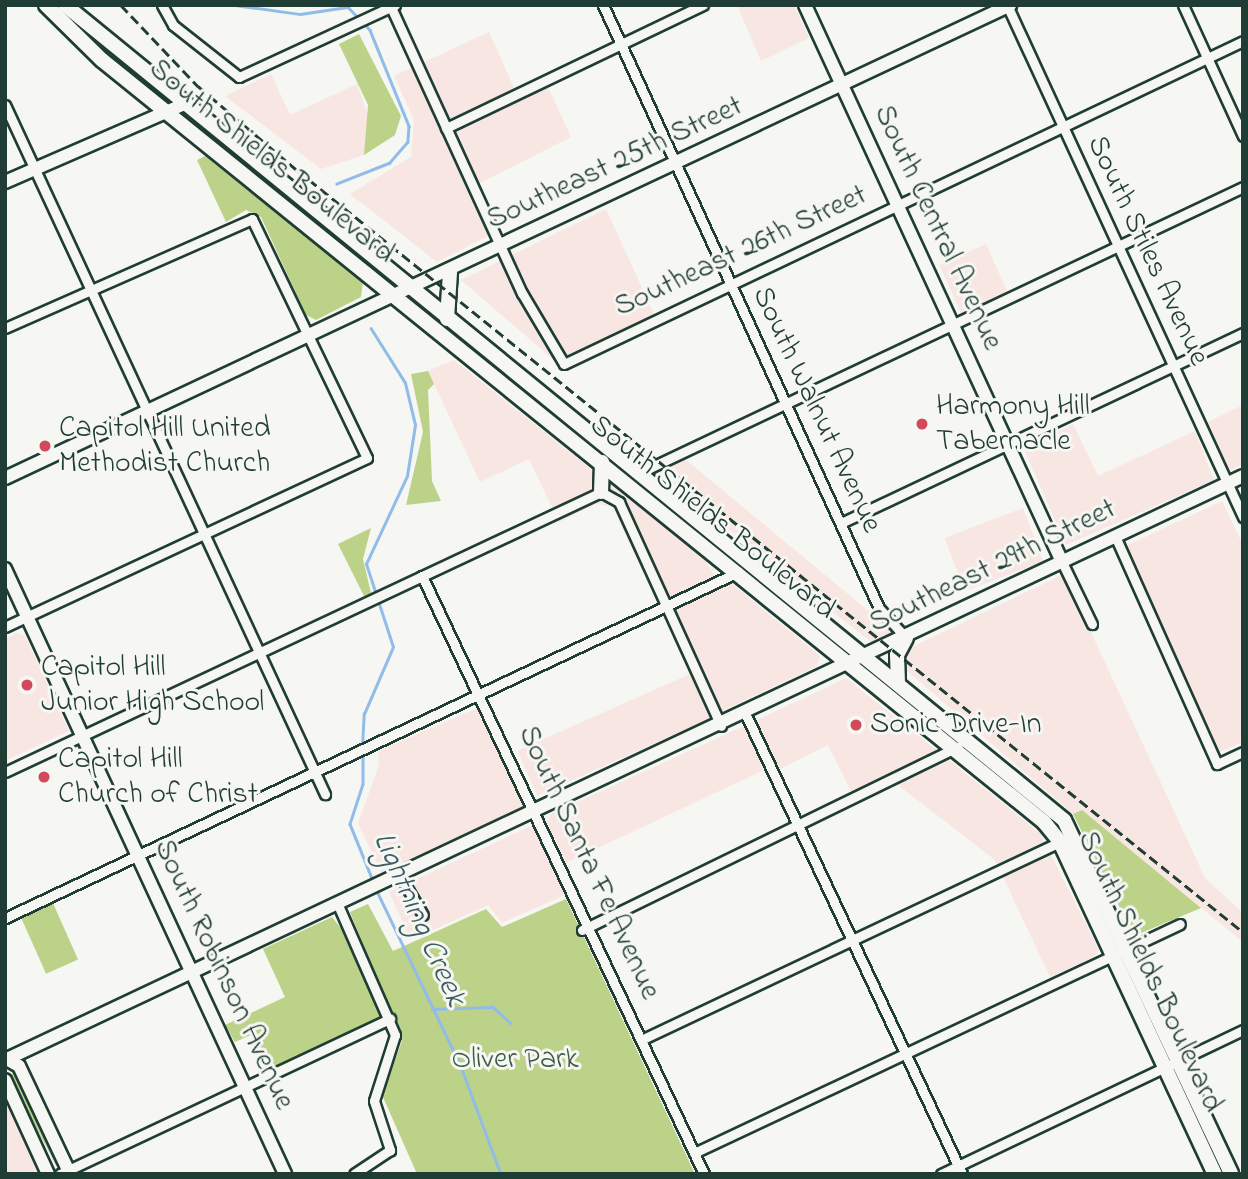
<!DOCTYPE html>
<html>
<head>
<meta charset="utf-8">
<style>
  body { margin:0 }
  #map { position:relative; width:1248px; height:1179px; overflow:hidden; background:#f6f6f2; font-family:"Indie Flower",sans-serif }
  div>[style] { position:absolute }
  .built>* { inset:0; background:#f8e6e2; transform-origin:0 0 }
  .green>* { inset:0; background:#bcd288; transform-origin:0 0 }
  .stream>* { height:2.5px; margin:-1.25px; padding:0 1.25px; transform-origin:1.25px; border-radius:1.25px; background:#91bcea }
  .roads { filter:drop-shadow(2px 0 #1f3d34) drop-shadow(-2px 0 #1f3d34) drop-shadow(0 2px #1f3d34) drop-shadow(0 -2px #1f3d34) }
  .street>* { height:9px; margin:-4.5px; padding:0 4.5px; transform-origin:4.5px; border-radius:4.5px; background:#f6f6f2 }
  .secondary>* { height:12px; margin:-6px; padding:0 6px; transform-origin:6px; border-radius:6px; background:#f6f6f2 }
  .primary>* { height:14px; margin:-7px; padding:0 7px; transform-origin:7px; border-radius:7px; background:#f6f6f2 }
  .rail>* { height:2.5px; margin-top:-1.25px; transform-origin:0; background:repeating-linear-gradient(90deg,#1f3d34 0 10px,transparent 0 15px) }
  .dots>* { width:19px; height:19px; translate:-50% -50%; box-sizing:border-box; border:4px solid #f6f6f2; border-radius:50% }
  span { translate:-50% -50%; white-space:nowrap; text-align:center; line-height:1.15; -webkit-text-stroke:6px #f6f6f2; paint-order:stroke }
  .street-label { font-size:30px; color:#1f3d34 }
  .poi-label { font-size:30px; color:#1f3d34 }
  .left { translate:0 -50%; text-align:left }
  .park-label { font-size:30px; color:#3e5b45 }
  .water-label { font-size:32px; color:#3c5d62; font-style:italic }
  .frame { position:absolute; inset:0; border:7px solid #1f3d34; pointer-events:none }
</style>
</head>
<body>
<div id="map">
  <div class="built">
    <i style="clip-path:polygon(737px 5px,794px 5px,809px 38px,761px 61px)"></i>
    <i style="clip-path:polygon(489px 32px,518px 97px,547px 85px,571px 137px,468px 189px,490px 235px,437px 262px,350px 194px,411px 157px,414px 120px,394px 76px)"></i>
    <i style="clip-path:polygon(271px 74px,290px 115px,357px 84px,370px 121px,364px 155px,321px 169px,225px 96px)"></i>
    <i style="clip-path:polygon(606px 209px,654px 314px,556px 362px,461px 280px)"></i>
    <i style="left:986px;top:244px;width:54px;height:51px;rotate:66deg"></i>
    <i style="clip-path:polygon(454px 360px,704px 559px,715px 577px,658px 604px,612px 506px,596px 504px,559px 522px,529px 459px,480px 482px,428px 371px)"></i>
    <i style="clip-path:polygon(1243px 405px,1243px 464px,1230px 471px,1206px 423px)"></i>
    <i style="clip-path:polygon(1073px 424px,1098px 476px,1195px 431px,1214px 480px,1066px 545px,1024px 449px)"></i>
    <i style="clip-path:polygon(685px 459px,912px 647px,1064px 574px,1205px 878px,1243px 913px,1243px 942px,1082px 810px,1073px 814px,905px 669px,656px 472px)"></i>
    <i style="clip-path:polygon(1222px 501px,1243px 545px,1243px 742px,1219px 752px,1126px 546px)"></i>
    <i style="left:1023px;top:508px;width:57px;height:84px;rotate:69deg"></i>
    <i style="clip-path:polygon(731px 583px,820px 656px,817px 666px,720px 712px,673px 610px)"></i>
    <i style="clip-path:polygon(17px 633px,25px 636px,69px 731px,5px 761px,5px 639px)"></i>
    <i style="left:690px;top:674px;width:49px;height:189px;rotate:66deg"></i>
    <i style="clip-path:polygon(846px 678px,1040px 833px,1099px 950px,1095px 956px,1050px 977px,995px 860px,885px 775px,851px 791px,828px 745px,780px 769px,757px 720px)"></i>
    <i style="clip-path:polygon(480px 707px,526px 805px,381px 872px,358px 823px,379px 765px,378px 751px)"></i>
    <i style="clip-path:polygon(744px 726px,764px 770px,566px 863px,547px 822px,551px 814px)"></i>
    <i style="clip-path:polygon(535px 824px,567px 894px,502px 923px,488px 905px,411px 940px,389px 892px)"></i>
    <i style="clip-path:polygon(5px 1098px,40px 1172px,36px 1174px,5px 1174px)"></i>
  </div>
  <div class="green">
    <i style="clip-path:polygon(359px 34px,401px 116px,395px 135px,364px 155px,368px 105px,339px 44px)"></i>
    <i style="clip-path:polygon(205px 156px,363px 282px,361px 297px,316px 320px,306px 315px,261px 217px,246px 210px,226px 222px,197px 160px)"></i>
    <i style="clip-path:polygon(428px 371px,434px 384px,428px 390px,432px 481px,441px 501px,406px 505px,423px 432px,411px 374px)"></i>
    <i style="clip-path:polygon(371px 528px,363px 559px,371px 593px,364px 596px,338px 544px)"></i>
    <i style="clip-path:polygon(1082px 810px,1201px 908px,1134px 936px,1073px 814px)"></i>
    <i style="clip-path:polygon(566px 899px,695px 1174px,417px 1174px,382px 1095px,402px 1041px,350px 912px,368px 904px,393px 951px,486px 909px,502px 927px)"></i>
    <i style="left:52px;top:901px;width:64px;height:35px;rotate:66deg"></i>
    <i style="clip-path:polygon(332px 917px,354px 945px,380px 1018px,271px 1070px,253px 1034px,235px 1042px,225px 1025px,285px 997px,263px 949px)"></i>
    <i style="clip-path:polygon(16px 1071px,59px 1161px,56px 1165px,9px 1076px)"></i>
  </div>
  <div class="stream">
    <i style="left:235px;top:5px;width:66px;rotate:7.9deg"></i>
    <i style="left:300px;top:14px;width:49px;rotate:-8.3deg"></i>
    <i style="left:348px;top:7px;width:32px;rotate:46deg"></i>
    <i style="left:370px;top:30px;width:104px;rotate:67.9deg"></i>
    <i style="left:409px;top:126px;width:16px;rotate:94deg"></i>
    <i style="left:408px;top:142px;width:28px;rotate:131deg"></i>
    <i style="left:390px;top:163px;width:57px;rotate:158.4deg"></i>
    <i style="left:362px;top:747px;width:33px;rotate:-87deg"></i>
    <i style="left:364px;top:714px;width:73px;rotate:-66.6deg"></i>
    <i style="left:393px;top:647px;width:87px;rotate:-108deg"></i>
    <i style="left:366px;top:564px;width:97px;rotate:-65deg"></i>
    <i style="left:407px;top:476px;width:52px;rotate:-81.1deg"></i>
    <i style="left:415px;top:425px;width:43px;rotate:-103.4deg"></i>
    <i style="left:405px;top:383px;width:64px;rotate:-122.2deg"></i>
    <i style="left:363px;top:753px;width:31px;rotate:90deg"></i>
    <i style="left:363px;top:784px;width:42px;rotate:108deg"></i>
    <i style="left:350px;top:824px;width:64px;rotate:67.9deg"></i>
    <i style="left:376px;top:889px;width:194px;rotate:64.4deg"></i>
    <i style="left:460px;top:1064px;width:117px;rotate:69.6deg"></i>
    <i style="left:432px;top:1009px;width:61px;rotate:-1.9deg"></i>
    <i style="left:493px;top:1007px;width:24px;rotate:42deg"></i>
  </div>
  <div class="roads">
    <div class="street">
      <i style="left:162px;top:5px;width:23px;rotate:61deg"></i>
      <i style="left:173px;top:25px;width:84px;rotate:38.2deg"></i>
      <i style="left:239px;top:77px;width:172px;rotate:-24.8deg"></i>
      <i style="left:390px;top:5px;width:317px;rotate:65.4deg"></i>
      <i style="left:522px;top:293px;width:82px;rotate:59.4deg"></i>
      <i style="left:564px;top:364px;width:752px;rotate:-25.44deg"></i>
      <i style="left:603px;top:5px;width:663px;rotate:65.41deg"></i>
      <i style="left:879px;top:608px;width:40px;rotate:48deg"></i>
      <i style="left:1007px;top:5px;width:564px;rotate:65.25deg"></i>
      <i style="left:1183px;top:5px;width:144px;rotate:65.4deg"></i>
      <i style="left:5px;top:105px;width:760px;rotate:65.09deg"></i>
      <i style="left:446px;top:128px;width:285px;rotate:-25.6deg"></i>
      <i style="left:5px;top:328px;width:270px;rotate:-23.8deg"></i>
      <i style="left:252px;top:219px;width:265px;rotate:64.3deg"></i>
      <i style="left:367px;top:458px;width:400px;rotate:155deg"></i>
      <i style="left:637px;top:474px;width:671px;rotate:-25.34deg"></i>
      <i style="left:841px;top:523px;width:445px;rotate:-25.3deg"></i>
      <i style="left:1115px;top:536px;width:250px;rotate:65.9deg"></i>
      <i style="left:1217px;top:764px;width:29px;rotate:-25deg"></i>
      <i style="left:1062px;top:562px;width:69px;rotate:64.2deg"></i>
      <i style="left:422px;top:576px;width:661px;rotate:64.75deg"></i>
      <i style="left:746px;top:715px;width:507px;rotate:64.8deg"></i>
      <i style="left:5px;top:772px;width:658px;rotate:-25.16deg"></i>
      <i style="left:601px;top:492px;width:21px;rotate:29deg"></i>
      <i style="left:619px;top:502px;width:246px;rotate:65.5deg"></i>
      <i style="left:400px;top:876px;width:45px;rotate:59.5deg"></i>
      <i style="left:338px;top:905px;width:142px;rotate:66.3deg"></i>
      <i style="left:395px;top:1035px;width:69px;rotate:107.7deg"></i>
      <i style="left:374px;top:1101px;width:52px;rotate:71.9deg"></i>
      <i style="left:390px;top:1150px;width:43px;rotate:146.3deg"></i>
      <i style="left:5px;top:918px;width:811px;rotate:-25.27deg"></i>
      <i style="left:582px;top:930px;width:418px;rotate:-26deg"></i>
      <i style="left:643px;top:1039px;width:463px;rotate:-25.3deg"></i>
      <i style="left:694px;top:1153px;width:537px;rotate:-25.23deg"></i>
      <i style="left:60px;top:1174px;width:365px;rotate:-25.2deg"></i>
      <i style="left:941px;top:1174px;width:335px;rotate:-25.5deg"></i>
    </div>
    <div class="secondary">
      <i style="left:805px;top:5px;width:613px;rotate:65.23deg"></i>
      <i style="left:5px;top:182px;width:193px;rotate:-23.5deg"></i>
      <i style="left:5px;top:478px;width:1111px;rotate:-25.2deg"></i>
      <i style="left:5px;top:569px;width:667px;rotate:65.16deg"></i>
      <i style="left:5px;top:1058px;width:16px;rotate:30deg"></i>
      <i style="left:19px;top:1066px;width:119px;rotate:64.7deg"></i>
      <i style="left:5px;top:1060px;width:1369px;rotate:-25.25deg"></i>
      <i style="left:5px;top:1080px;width:103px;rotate:65.4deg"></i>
    </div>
    <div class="primary">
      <i style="left:46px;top:5px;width:78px;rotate:44.5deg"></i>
      <i style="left:102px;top:60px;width:1212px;rotate:38.97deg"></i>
      <i style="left:1044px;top:822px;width:26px;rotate:51deg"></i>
      <i style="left:1060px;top:842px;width:366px;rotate:65deg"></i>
      <i style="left:65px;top:5px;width:1289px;rotate:39.21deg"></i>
      <i style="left:1064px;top:820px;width:391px;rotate:64.7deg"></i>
      <i style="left:447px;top:319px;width:47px;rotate:-86.3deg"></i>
      <i style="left:601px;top:492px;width:30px;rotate:-88deg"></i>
      <i style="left:898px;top:683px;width:28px;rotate:-92deg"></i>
      <i style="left:897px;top:655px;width:19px;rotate:-62deg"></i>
    </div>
  </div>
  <div class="rail">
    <i style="left:121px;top:5px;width:112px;rotate:46.5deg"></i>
    <i style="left:198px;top:86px;width:130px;rotate:40.3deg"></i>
    <i style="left:297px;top:170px;width:1215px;rotate:38.85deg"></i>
  </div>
  <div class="dots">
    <i style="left:922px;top:424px;background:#d1495b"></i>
    <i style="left:45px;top:446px;background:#d1495b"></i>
    <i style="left:27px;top:685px;background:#d1495b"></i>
    <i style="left:856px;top:725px;background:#d1495b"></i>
    <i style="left:44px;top:777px;background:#d1495b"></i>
  </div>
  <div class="street-label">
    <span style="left:271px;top:162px;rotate:39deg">South Shields Boulevard</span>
    <span style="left:615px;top:164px;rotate:-25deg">Southeast 25th Street</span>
    <span style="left:937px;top:228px;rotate:65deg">South Central Avenue</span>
    <span style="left:1147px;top:251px;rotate:65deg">South Stiles Avenue</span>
    <span style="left:741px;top:252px;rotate:-25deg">Southeast 26th Street</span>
    <span style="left:816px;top:410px;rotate:65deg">South Walnut Avenue</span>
    <span style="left:712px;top:518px;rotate:39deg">South Shields Boulevard</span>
    <span style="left:993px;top:567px;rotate:-26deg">Southeast 29th Street</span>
    <span style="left:588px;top:863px;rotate:65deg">South Santa Fe Avenue</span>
    <span style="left:1149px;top:972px;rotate:65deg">South Shields Boulevard</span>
    <span style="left:223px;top:975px;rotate:65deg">South Robinson Avenue</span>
  </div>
  <div class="poi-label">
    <span class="left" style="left:936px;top:424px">Harmony Hill<br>Tabernacle</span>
    <span class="left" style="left:59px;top:446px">Capitol Hill United<br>Methodist Church</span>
    <span class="left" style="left:41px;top:685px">Capitol Hill<br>Junior High School</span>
    <span class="left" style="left:870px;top:725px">Sonic Drive-In</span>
    <span class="left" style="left:58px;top:777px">Capitol Hill<br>Church of Christ</span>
  </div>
  <div class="park-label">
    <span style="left:515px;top:1060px">Oliver Park</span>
  </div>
  <div class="water-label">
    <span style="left:418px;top:920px;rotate:66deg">Lightning Creek</span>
  </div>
  <div class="frame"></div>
</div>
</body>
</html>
